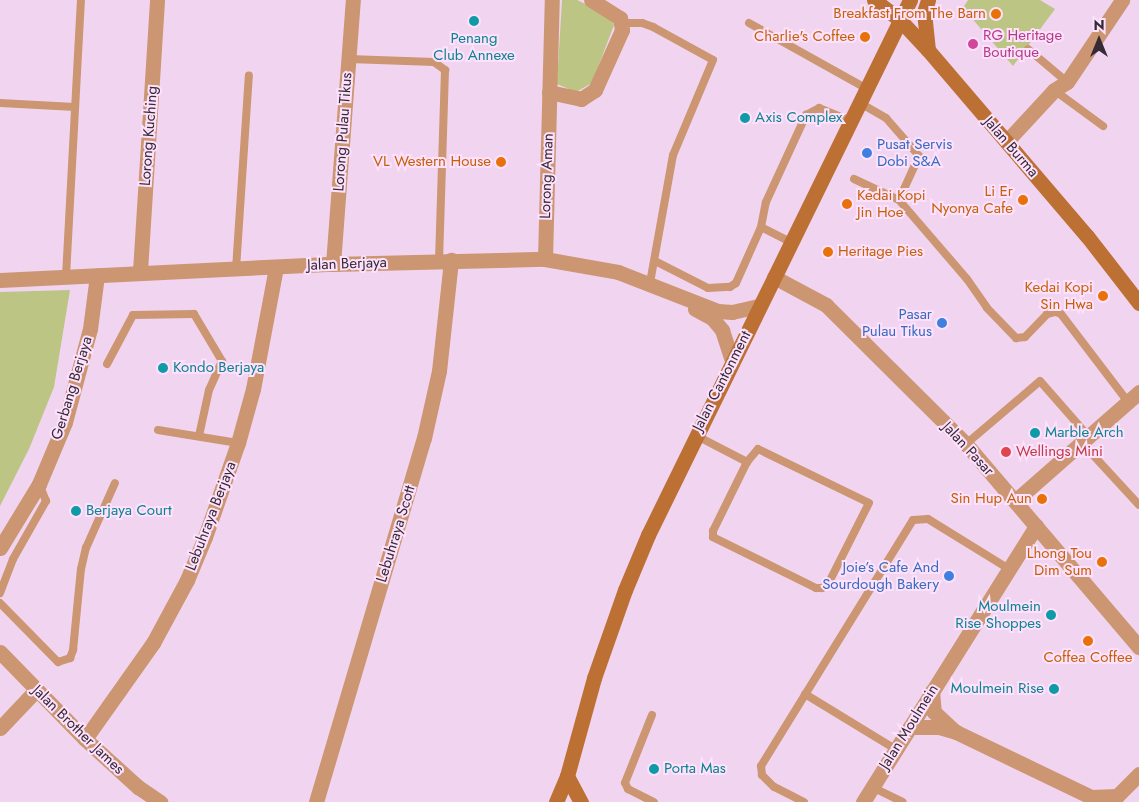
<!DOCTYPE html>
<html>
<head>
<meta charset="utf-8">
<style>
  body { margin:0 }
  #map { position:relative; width:1139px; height:802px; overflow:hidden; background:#f1d5f0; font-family:Jost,sans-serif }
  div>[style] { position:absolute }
  .green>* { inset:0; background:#bcc583 }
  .lane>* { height:8px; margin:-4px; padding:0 4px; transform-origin:4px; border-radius:4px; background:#cb9671 }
  .street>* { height:15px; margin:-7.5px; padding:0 7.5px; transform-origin:7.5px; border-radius:7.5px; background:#cb9671 }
  .secondary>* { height:15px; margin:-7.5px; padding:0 7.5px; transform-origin:7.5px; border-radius:7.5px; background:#bd7034 }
  .dots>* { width:14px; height:14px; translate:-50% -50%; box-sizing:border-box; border:2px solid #fee2fd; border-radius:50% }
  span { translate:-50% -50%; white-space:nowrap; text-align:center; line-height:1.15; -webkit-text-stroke:4px #fee2fd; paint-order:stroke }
  .food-label { font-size:15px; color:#c56008 }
  .right { translate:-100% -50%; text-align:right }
  .left { translate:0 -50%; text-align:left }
  .hotel-label { font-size:15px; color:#b23c85 }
  .culture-label { font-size:15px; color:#0d838f }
  .street-label { font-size:15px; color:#352b35 }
  .shop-label { font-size:15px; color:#366cbe }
  .health-label { font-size:15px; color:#be3a42 }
  .north { position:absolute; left:1074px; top:15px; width:50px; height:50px; -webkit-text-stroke:4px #fee2fd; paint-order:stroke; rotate:0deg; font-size:14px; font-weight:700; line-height:20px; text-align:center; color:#352b35 }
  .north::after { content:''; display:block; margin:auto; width:18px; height:22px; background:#352b35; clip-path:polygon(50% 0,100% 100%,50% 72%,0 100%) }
</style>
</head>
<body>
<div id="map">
  <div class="green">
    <i style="clip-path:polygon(562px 0,577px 0,609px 15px,614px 25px,592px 83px,576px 92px,557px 84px)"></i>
    <i style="clip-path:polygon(968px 0,1040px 0,1055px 9px,1013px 66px,963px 8px)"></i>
    <i style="clip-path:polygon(70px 290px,54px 387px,29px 449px,0 506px,0 292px)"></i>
  </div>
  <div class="lane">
    <i style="left:621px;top:23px;width:21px"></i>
    <i style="left:642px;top:23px;width:12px;rotate:20deg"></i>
    <i style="left:653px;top:27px;width:68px;rotate:28.8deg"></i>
    <i style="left:713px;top:60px;width:103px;rotate:112.8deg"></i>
    <i style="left:673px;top:155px;width:130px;rotate:100.2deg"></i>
    <i style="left:749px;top:23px;width:135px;rotate:29.2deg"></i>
    <i style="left:1028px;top:49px;width:51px;rotate:40.2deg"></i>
    <i style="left:349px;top:59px;width:85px;rotate:2deg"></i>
    <i style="left:434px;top:62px;width:14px;rotate:36deg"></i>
    <i style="left:445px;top:70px;width:190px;rotate:91.8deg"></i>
    <i style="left:1054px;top:90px;width:61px;rotate:36.3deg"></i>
    <i style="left:0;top:103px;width:75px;rotate:3.1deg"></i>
    <i style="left:860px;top:103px;width:30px;rotate:30deg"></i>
    <i style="left:886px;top:118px;width:50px;rotate:49deg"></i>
    <i style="left:919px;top:156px;width:48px;rotate:114.4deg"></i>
    <i style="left:854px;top:179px;width:50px;rotate:25deg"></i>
    <i style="left:899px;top:200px;width:104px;rotate:49.3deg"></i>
    <i style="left:967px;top:279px;width:35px;rotate:55deg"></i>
    <i style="left:987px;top:308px;width:42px;rotate:46deg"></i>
    <i style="left:1016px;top:338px;width:9px;rotate:-6deg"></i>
    <i style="left:1025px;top:337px;width:32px;rotate:-46deg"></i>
    <i style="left:1047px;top:314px;width:9px;rotate:-13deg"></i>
    <i style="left:1056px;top:312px;width:5px;rotate:22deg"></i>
    <i style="left:1061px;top:314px;width:111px;rotate:52.7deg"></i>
    <i style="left:761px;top:227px;width:34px;rotate:27deg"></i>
    <i style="left:655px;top:261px;width:59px;rotate:27deg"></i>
    <i style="left:708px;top:288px;width:22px;rotate:-3deg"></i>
    <i style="left:730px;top:287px;width:7px;rotate:-34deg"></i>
    <i style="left:736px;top:283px;width:61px;rotate:-65.9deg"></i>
    <i style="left:761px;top:227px;width:25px;rotate:-79deg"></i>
    <i style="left:766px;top:202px;width:96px;rotate:-65.3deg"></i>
    <i style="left:806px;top:115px;width:15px;rotate:-28deg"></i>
    <i style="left:819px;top:108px;width:35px;rotate:22deg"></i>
    <i style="left:236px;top:269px;width:194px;rotate:-86.2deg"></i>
    <i style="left:66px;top:276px;width:276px;rotate:-86.9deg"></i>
    <i style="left:107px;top:364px;width:55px;rotate:-62deg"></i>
    <i style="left:133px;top:315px;width:61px;rotate:-0.9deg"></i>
    <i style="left:194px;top:314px;width:55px;rotate:59.2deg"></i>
    <i style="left:222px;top:361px;width:32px;rotate:114deg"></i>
    <i style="left:209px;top:390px;width:47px;rotate:102.3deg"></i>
    <i style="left:158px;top:430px;width:81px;rotate:9.2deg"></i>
    <i style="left:695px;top:435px;width:59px;rotate:27.4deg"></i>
    <i style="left:1082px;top:443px;width:84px;rotate:47.4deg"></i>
    <i style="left:966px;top:444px;width:97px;rotate:-40.4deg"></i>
    <i style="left:1040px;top:381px;width:74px;rotate:48.8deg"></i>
    <i style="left:758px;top:449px;width:123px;rotate:25.9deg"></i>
    <i style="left:869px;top:503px;width:91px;rotate:116.8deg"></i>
    <i style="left:828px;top:584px;width:7px;rotate:146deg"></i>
    <i style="left:822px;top:588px;width:6px;rotate:180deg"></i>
    <i style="left:816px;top:588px;width:115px;rotate:-153.7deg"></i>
    <i style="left:713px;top:537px;width:6px;rotate:-90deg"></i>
    <i style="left:713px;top:531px;width:77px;rotate:-63.8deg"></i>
    <i style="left:747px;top:462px;width:17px;rotate:-50deg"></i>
    <i style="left:0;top:593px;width:36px;rotate:-69deg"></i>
    <i style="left:13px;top:559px;width:67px;rotate:-60.4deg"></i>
    <i style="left:46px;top:501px;width:18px;rotate:-112deg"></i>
    <i style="left:0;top:603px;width:83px;rotate:45.5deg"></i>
    <i style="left:58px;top:662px;width:13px;rotate:-18deg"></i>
    <i style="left:70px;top:658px;width:9px;rotate:-69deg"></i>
    <i style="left:73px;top:650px;width:81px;rotate:-84.4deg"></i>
    <i style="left:81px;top:569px;width:22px;rotate:-77deg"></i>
    <i style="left:86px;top:548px;width:71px;rotate:-66deg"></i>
    <i style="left:805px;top:694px;width:105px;rotate:31.4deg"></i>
    <i style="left:652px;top:715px;width:73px;rotate:111.7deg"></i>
    <i style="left:625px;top:783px;width:7px;rotate:63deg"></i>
    <i style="left:628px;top:789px;width:29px;rotate:27deg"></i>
    <i style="left:872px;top:787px;width:34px;rotate:26deg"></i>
    <i style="left:804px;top:802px;width:34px;rotate:-153deg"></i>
    <i style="left:774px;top:787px;width:17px;rotate:-135deg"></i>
    <i style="left:762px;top:775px;width:9px;rotate:-96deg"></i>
    <i style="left:761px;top:766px;width:289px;rotate:-58.3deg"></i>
    <i style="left:913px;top:520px;width:15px;rotate:-4deg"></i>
    <i style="left:928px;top:519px;width:95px;rotate:31.7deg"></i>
  </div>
  <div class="street">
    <i style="left:549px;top:92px;width:33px;rotate:12deg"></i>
    <i style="left:581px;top:99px;width:17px;rotate:-33deg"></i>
    <i style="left:595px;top:90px;width:66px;rotate:-65.8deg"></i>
    <i style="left:622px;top:30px;width:12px;rotate:-99deg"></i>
    <i style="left:620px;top:18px;width:34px;rotate:-148deg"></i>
    <i style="left:1007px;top:141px;width:69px;rotate:-47.3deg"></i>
    <i style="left:1054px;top:90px;width:15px;rotate:-32deg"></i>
    <i style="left:1067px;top:82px;width:99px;rotate:-56.1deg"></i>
    <i style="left:545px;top:259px;width:259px;rotate:-88.5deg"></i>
    <i style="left:333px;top:264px;width:265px;rotate:-85.7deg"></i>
    <i style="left:140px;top:271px;width:272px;rotate:-86.4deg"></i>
    <i style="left:774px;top:277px;width:59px;rotate:28.3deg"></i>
    <i style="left:826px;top:305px;width:197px;rotate:44.8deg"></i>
    <i style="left:966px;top:444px;width:267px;rotate:49.6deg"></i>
    <i style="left:0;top:280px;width:333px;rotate:-2.8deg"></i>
    <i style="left:333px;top:264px;width:212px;rotate:-1.4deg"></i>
    <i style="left:545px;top:259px;width:74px;rotate:10.1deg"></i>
    <i style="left:618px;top:272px;width:107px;rotate:21.3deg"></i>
    <i style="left:718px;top:311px;width:14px;rotate:4deg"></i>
    <i style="left:732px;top:312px;width:28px;rotate:-13deg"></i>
    <i style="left:695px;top:309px;width:19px;rotate:28deg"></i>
    <i style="left:712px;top:318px;width:16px;rotate:50deg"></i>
    <i style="left:722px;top:330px;width:32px;rotate:72deg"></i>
    <i style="left:1015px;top:501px;width:165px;rotate:-41.3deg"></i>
    <i style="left:0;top:548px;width:75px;rotate:-58.6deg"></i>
    <i style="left:39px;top:484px;width:67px;rotate:-67.2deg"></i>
    <i style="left:65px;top:422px;width:96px;rotate:-75deg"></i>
    <i style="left:90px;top:329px;width:54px;rotate:-82.6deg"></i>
    <i style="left:0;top:652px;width:122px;rotate:45.7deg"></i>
    <i style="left:85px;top:739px;width:72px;rotate:42.2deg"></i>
    <i style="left:138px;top:787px;width:27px;rotate:34deg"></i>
    <i style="left:932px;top:691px;width:21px;rotate:85deg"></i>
    <i style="left:934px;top:712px;width:26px;rotate:43deg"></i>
    <i style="left:910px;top:727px;width:29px"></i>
    <i style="left:939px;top:727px;width:18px;rotate:16deg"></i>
    <i style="left:956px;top:732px;width:150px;rotate:25.7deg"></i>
    <i style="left:1091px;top:797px;width:26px;rotate:-2deg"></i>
    <i style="left:1117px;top:796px;width:31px;rotate:-45deg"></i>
    <i style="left:0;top:728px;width:52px;rotate:-46.5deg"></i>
    <i style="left:85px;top:739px;width:118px;rotate:-54.7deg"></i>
    <i style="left:153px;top:643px;width:72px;rotate:-61.6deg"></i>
    <i style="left:187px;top:580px;width:47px;rotate:-67.3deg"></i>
    <i style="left:205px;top:537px;width:100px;rotate:-70.7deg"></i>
    <i style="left:238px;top:443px;width:56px;rotate:-74.5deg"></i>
    <i style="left:253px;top:389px;width:124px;rotate:-79.3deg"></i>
    <i style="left:316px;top:802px;width:380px;rotate:-73.5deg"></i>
    <i style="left:424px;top:438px;width:69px;rotate:-77.4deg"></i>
    <i style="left:439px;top:371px;width:112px;rotate:-83.8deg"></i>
    <i style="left:863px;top:802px;width:326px;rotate:-57.9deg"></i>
  </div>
  <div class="secondary">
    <i style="left:874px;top:0;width:31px;rotate:37deg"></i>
    <i style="left:899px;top:19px;width:42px;rotate:46.9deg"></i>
    <i style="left:928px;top:50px;width:245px;rotate:49.5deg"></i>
    <i style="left:1087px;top:236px;width:85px;rotate:52.2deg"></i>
    <i style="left:928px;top:0;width:13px;rotate:108deg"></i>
    <i style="left:924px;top:12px;width:38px;rotate:84deg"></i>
    <i style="left:567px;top:776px;width:30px;rotate:62deg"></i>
    <i style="left:556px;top:802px;width:28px;rotate:-67deg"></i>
    <i style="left:567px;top:776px;width:102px;rotate:-74.6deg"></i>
    <i style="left:594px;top:678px;width:93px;rotate:-70.6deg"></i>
    <i style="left:625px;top:590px;width:60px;rotate:-67.3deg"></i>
    <i style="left:648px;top:535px;width:596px;rotate:-63.91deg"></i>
  </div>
  <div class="dots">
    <i style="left:996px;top:14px;background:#e8710a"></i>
    <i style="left:474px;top:21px;background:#0f9aa8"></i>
    <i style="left:865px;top:37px;background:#e8710a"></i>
    <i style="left:973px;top:44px;background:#d1479c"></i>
    <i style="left:745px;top:118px;background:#0f9aa8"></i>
    <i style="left:867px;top:153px;background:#3f7fe0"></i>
    <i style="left:501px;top:162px;background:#e8710a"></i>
    <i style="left:1023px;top:200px;background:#e8710a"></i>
    <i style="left:847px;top:204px;background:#e8710a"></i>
    <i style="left:828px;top:252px;background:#e8710a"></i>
    <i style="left:1103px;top:296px;background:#e8710a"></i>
    <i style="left:942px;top:323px;background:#3f7fe0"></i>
    <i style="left:163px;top:368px;background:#0f9aa8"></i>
    <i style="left:1035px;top:433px;background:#0f9aa8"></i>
    <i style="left:1006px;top:452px;background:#e0444e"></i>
    <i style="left:1042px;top:499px;background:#e8710a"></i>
    <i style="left:76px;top:511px;background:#0f9aa8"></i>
    <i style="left:1102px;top:562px;background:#e8710a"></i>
    <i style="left:949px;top:576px;background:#3f7fe0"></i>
    <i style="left:1051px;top:615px;background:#0f9aa8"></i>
    <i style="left:1088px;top:641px;background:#e8710a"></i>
    <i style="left:1054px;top:689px;background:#0f9aa8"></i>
    <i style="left:654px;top:769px;background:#0f9aa8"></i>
  </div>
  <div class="food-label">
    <span class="right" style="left:986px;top:14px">Breakfast From The Barn</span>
    <span class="right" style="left:855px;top:37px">Charlie's Coffee</span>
    <span class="right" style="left:491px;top:162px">VL Western House</span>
    <span class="right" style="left:1013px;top:200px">Li Er<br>Nyonya Cafe</span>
    <span class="left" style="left:857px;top:204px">Kedai Kopi<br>Jin Hoe</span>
    <span class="left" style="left:838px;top:252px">Heritage Pies</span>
    <span class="right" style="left:1093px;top:296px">Kedai Kopi<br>Sin Hwa</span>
    <span class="right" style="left:1032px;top:499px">Sin Hup Aun</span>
    <span class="right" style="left:1092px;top:562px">Lhong Tou<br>Dim Sum</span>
    <span style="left:1088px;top:658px">Coffea Coffee</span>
  </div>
  <div class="hotel-label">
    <span class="left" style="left:983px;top:44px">RG Heritage<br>Boutique</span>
  </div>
  <div class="culture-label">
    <span style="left:474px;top:47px">Penang<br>Club Annexe</span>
    <span class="left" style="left:755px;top:118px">Axis Complex</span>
    <span class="left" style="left:173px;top:368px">Kondo Berjaya</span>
    <span class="left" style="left:1045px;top:433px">Marble Arch</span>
    <span class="left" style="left:86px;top:511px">Berjaya Court</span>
    <span class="right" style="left:1041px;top:615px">Moulmein<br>Rise Shoppes</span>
    <span class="right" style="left:1044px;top:689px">Moulmein Rise</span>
    <span class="left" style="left:664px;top:769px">Porta Mas</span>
  </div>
  <div class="street-label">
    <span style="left:343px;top:132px;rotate:-86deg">Lorong Pulau Tikus</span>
    <span style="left:149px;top:136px;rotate:-86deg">Lorong Kuching</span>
    <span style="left:1011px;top:147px;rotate:49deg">Jalan Burma</span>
    <span style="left:547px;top:176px;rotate:-88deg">Lorong Aman</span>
    <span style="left:347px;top:264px;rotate:-2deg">Jalan Berjaya</span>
    <span style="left:722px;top:381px;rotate:-63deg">Jalan Cantonment</span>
    <span style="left:72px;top:388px;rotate:-73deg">Gerbang Berjaya</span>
    <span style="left:968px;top:449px;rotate:47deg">Jalan Pasar</span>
    <span style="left:211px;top:516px;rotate:-69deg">Lebuhraya Berjaya</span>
    <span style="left:396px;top:534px;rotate:-73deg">Lebuhraya Scott</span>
    <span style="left:909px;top:727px;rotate:-58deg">Jalan Moulmein</span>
    <span style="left:78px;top:730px;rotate:44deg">Jalan Brother James</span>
  </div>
  <div class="shop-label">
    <span class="left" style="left:877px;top:153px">Pusat Servis<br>Dobi S&amp;A</span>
    <span class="right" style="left:932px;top:323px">Pasar<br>Pulau Tikus</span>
    <span class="right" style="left:939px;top:576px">Joie’s Cafe And<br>Sourdough Bakery</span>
  </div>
  <div class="health-label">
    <span class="left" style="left:1016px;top:452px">Wellings Mini</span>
  </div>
  <div class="north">N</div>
</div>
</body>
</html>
